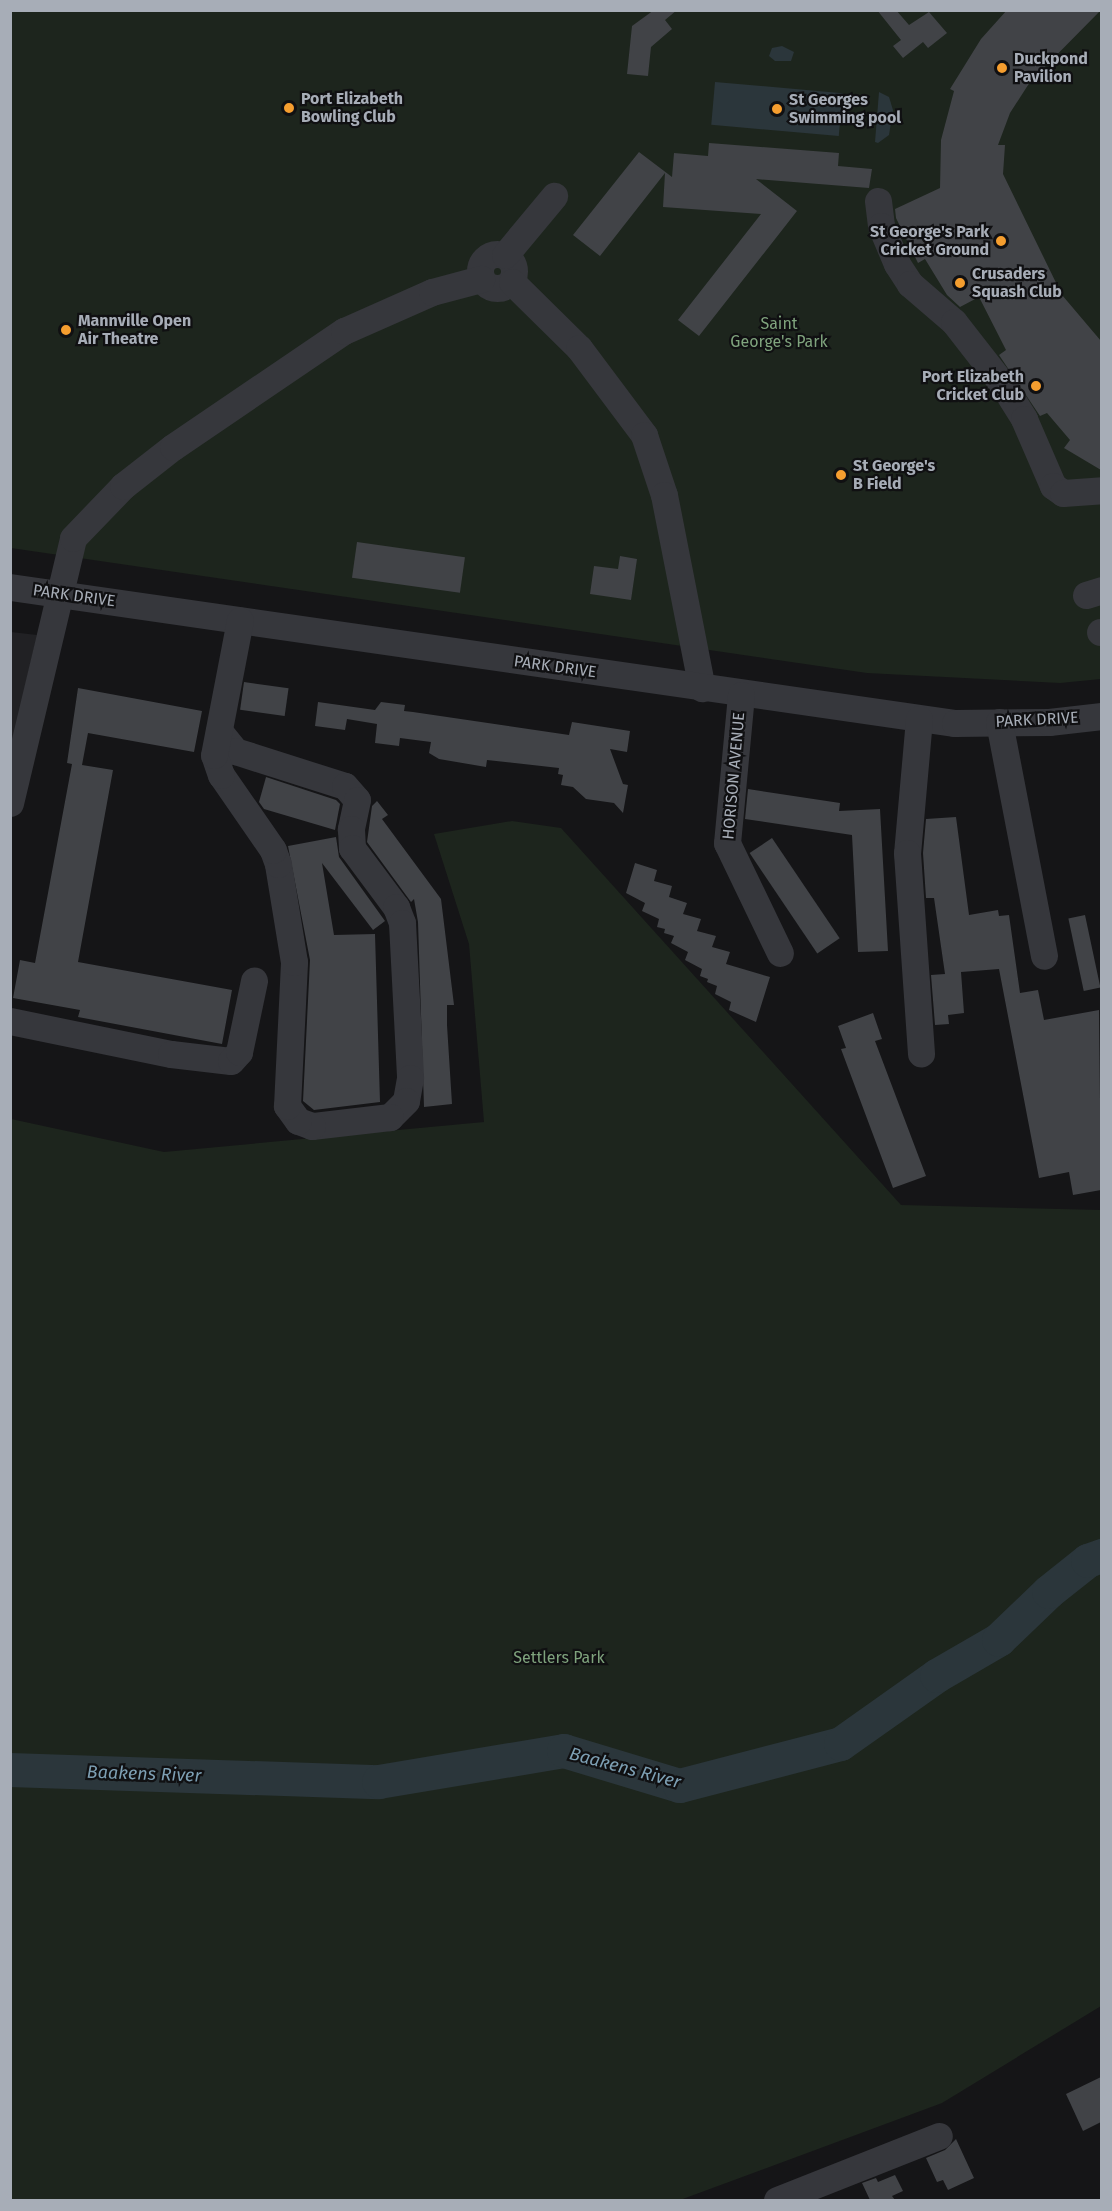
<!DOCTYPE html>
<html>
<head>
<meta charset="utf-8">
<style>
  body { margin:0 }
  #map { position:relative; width:1112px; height:2211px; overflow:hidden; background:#151517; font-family:"Fira Sans",sans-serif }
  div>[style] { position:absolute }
  .built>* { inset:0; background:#212124 }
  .green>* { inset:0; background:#1d251d }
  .water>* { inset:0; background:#2b363b; transform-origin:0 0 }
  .river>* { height:34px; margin:-17px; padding:0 17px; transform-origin:17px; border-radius:17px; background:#2b363b }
  .building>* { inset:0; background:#414347; transform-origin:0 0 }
  .minor>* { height:27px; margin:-13.5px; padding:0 13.5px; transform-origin:13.5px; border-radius:13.5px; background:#36373c }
  .minor>.ring { margin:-13.5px; padding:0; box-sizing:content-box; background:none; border:27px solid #36373c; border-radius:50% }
  .dots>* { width:16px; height:16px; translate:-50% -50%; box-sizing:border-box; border:3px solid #101012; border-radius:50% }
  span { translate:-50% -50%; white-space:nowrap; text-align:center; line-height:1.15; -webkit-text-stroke:4.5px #101012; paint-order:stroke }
  .poi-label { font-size:16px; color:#a7adb7; font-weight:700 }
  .left { translate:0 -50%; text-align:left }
  .right { translate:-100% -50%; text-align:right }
  .park-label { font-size:16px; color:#7fa37d }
  .street-label { font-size:16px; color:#a7adb7 }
  .water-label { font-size:18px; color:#7d9fb3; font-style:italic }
  .frame { position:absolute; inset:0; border:12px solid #a7adb7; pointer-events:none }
</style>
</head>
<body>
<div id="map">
  <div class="built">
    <i style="clip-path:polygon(11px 632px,37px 635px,11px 748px)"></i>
  </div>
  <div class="green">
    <i style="clip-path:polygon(11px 11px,1101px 11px,1101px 679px,1060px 683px,867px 673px,11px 548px)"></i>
    <i style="clip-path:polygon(512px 821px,561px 828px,901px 1205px,1101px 1210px,1101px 2006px,942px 2103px,680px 2200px,11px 2200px,11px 1119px,164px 1152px,484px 1122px,469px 944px,434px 834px)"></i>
  </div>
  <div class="water">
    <i style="clip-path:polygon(782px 46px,794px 52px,791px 61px,775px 61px,769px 56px,772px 48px)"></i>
    <i style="left:715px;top:82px;width:128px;height:43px;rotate:5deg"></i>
    <i style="clip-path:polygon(879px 92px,889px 97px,893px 110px,889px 135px,878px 143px,875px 142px)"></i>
  </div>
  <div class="river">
    <i style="left:10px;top:1770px;width:369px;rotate:1.9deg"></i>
    <i style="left:379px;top:1782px;width:188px;rotate:-9.5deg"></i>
    <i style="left:564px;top:1751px;width:121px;rotate:16.8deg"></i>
    <i style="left:680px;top:1786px;width:166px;rotate:-14.6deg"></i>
    <i style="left:841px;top:1744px;width:118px;rotate:-35.3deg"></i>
    <i style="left:937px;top:1676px;width:72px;rotate:-30.1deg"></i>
    <i style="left:999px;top:1640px;width:69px;rotate:-43.8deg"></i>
    <i style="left:1049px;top:1592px;width:50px;rotate:-38.5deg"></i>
    <i style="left:1088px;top:1561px;width:15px;rotate:-20deg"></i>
  </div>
  <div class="building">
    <i style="clip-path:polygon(654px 10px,677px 10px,665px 20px,672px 29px,651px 47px,648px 76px,627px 74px,632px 26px)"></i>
    <i style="clip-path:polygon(877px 10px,896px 10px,909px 25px,929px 12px,947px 33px,928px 48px,923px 42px,903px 58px,893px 46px,901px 40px)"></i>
    <i style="clip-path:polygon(1007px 10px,1101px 10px,1030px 82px,1010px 113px,998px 145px,1005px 145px,1003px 174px,1062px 295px,1101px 341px,1101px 470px,1064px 448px,1070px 440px,1047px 413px,1040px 416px,999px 355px,1006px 350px,979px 297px,960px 307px,947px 295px,925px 259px,918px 263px,896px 218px,895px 209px,940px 188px,941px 140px,954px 91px,950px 89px,981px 39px)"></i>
    <i style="clip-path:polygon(709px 143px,839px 153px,838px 166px,872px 169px,869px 188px,756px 179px,797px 211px,699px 336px,678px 320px,761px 214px,663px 207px,665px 173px,600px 256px,573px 235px,639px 152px,672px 177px,674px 153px,708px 156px)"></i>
    <i style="left:357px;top:542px;width:109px;height:36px;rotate:8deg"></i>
    <i style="clip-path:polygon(620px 556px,637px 559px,631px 600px,590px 594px,594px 566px,618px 569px)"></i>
    <i style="left:244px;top:682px;width:45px;height:28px;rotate:8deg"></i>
    <i style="clip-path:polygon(78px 688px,202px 711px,194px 752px,88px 733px,82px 765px,113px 770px,78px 962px,232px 990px,222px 1044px,78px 1017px,80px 1010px,13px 998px,20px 960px,35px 963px,72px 764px,67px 763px)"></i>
    <i style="clip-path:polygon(318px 702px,375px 710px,381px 702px,405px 705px,404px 711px,413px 712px,569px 735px,572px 722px,630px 731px,627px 752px,610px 749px,623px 784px,628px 785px,623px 813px,614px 803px,586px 799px,573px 787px,561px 785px,563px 775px,558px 774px,559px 768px,487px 760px,486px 767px,439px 759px,429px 753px,431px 742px,400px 738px,399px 746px,375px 743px,377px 724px,347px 719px,345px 730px,315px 726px)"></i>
    <i style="clip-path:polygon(266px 777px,336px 800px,340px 804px,335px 830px,264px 809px,259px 802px)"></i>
    <i style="clip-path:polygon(748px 789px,840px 803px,839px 811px,880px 809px,888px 951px,858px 952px,852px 835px,745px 819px)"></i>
    <i style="clip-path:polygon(377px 801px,388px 815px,382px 819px,441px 899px,454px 1005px,447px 1005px,447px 1025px,452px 1104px,424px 1107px,418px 922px,414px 899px,411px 902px,367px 842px,372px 806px)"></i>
    <i style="clip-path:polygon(956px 817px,969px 915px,998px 910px,999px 916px,1009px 915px,1020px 993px,1038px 990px,1044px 1020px,1099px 1010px,1101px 1190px,1073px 1195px,1069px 1172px,1039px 1178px,999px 969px,961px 972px,964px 1013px,948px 1015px,949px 1024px,935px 1025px,931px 975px,945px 974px,934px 898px,926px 898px,923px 853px,926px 819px)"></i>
    <i style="clip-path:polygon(336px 837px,339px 857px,385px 921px,373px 930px,322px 863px,334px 935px,375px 934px,380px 1102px,314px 1110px,303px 1101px,310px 960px,288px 846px)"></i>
    <i style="left:772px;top:838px;width:121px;height:27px;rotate:56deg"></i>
    <i style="clip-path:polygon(635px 863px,657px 870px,654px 881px,672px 886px,669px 897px,687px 903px,683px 914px,701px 919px,697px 931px,716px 936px,712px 947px,730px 952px,726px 964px,770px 977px,756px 1022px,729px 1010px,731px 1002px,715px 994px,717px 986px,707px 982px,708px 979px,700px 976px,702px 969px,685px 960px,688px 952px,671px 943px,674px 936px,664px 933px,665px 929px,657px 927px,659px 919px,642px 911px,645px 903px,626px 893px)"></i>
    <i style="left:1085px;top:915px;width:74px;height:17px;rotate:78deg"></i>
    <i style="clip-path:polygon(873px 1013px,882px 1039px,875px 1041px,926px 1176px,893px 1188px,841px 1049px,846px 1048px,838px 1026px)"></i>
    <i style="clip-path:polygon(1101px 2077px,1101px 2122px,1083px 2131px,1066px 2094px)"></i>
    <i style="clip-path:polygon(956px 2139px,974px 2178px,948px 2190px,943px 2180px,937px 2182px,926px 2158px,945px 2150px)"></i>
    <i style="clip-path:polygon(895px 2175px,903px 2191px,892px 2196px,895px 2200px,870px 2200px,862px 2183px,876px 2178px,878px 2182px)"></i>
  </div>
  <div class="minor">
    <i style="left:878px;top:201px;width:25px;rotate:83deg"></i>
    <i style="left:881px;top:226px;width:41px;rotate:67.2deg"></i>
    <i style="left:897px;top:264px;width:24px;rotate:57deg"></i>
    <i style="left:910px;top:284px;width:58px;rotate:40.8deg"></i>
    <i style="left:954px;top:322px;width:80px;rotate:52.1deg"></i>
    <i style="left:1003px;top:385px;width:40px;rotate:58deg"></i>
    <i style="left:1024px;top:419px;width:73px;rotate:66.6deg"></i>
    <i style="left:1053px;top:486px;width:12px;rotate:35deg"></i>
    <i style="left:1063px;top:493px;width:39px;rotate:-4deg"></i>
    <i class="ring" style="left:480px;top:254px;width:7px;height:7px"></i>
    <i style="left:505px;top:255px;width:77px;rotate:-50.3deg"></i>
    <i style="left:512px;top:282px;width:94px;rotate:44.6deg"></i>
    <i style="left:579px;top:348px;width:109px;rotate:53.2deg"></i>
    <i style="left:644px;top:435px;width:63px;rotate:71.6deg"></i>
    <i style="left:664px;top:495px;width:197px;rotate:78.9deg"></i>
    <i style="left:10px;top:587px;width:955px;rotate:8.19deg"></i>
    <i style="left:955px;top:723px;width:94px;rotate:-0.6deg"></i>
    <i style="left:1049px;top:722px;width:53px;rotate:-6.5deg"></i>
    <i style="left:1086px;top:595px;width:17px;rotate:-17deg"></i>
    <i style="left:1100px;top:632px;width:2px"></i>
    <i style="left:741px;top:695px;width:149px;rotate:95.4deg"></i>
    <i style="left:727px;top:843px;width:122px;rotate:64.3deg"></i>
    <i style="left:919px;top:719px;width:135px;rotate:95.1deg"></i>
    <i style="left:907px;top:853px;width:201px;rotate:86deg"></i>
    <i style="left:999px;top:722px;width:238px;rotate:79.1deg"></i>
    <i style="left:219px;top:731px;width:26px;rotate:51deg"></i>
    <i style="left:235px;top:751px;width:115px;rotate:17.7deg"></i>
    <i style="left:345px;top:786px;width:18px;rotate:49deg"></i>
    <i style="left:357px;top:800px;width:30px;rotate:102deg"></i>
    <i style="left:351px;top:829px;width:19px;rotate:87deg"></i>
    <i style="left:352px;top:848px;width:74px;rotate:53.3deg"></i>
    <i style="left:396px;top:907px;width:17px;rotate:69deg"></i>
    <i style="left:402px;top:923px;width:155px;rotate:87deg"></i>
    <i style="left:410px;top:1078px;width:23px;rotate:100deg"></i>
    <i style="left:406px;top:1101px;width:23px;rotate:135deg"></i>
    <i style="left:390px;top:1117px;width:79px;rotate:173.4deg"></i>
    <i style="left:312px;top:1126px;width:15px;rotate:-160deg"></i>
    <i style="left:298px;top:1121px;width:19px;rotate:-126deg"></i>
    <i style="left:287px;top:1106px;width:144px;rotate:-87.2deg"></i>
    <i style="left:294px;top:962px;width:99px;rotate:-99.3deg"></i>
    <i style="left:278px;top:864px;width:15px;rotate:-110deg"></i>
    <i style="left:273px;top:850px;width:91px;rotate:-124.7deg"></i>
    <i style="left:221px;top:775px;width:21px;rotate:-109deg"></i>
    <i style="left:214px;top:755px;width:137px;rotate:-79.1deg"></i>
    <i style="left:10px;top:803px;width:272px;rotate:-76.6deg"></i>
    <i style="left:73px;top:538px;width:72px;rotate:-46.1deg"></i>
    <i style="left:123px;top:486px;width:63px;rotate:-38deg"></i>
    <i style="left:173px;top:447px;width:207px;rotate:-34.2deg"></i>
    <i style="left:344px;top:331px;width:96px;rotate:-23.9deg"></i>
    <i style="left:432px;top:292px;width:51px;rotate:-14.9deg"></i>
    <i style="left:10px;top:1021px;width:164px;rotate:11.6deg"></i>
    <i style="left:171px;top:1054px;width:60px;rotate:6.7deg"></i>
    <i style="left:231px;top:1061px;width:12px;rotate:-48deg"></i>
    <i style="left:239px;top:1052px;width:73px;rotate:-78.1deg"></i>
    <i style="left:777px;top:2200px;width:174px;rotate:-21.6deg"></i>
  </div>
  <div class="dots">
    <i style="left:1002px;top:68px;background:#f59e2f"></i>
    <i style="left:289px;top:108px;background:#f59e2f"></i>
    <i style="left:777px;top:109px;background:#f59e2f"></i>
    <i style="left:1001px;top:241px;background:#f59e2f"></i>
    <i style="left:960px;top:283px;background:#f59e2f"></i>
    <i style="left:66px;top:330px;background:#f59e2f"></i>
    <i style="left:1036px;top:386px;background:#f59e2f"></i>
    <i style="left:841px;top:475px;background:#f59e2f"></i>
  </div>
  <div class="poi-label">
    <span class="left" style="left:1014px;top:68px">Duckpond<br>Pavilion</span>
    <span class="left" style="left:301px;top:108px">Port Elizabeth<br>Bowling Club</span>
    <span class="left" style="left:789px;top:109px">St Georges<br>Swimming pool</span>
    <span class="right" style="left:989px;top:241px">St George's Park<br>Cricket Ground</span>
    <span class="left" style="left:972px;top:283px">Crusaders<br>Squash Club</span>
    <span class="left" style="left:78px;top:330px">Mannville Open<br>Air Theatre</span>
    <span class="right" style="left:1024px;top:386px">Port Elizabeth<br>Cricket Club</span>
    <span class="left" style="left:853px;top:475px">St George's<br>B Field</span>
  </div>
  <div class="park-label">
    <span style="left:779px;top:333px">Saint<br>George's Park</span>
    <span style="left:559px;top:1658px">Settlers Park</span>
  </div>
  <div class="street-label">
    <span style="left:74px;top:596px;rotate:8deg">PARK DRIVE</span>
    <span style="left:555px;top:667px;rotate:8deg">PARK DRIVE</span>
    <span style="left:1037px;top:720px;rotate:-3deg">PARK DRIVE</span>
    <span style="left:734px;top:776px;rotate:-85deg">HORISON AVENUE</span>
  </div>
  <div class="water-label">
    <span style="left:625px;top:1768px;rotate:15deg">Baakens River</span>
    <span style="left:144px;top:1774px;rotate:2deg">Baakens River</span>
  </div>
  <div class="frame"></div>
</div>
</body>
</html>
